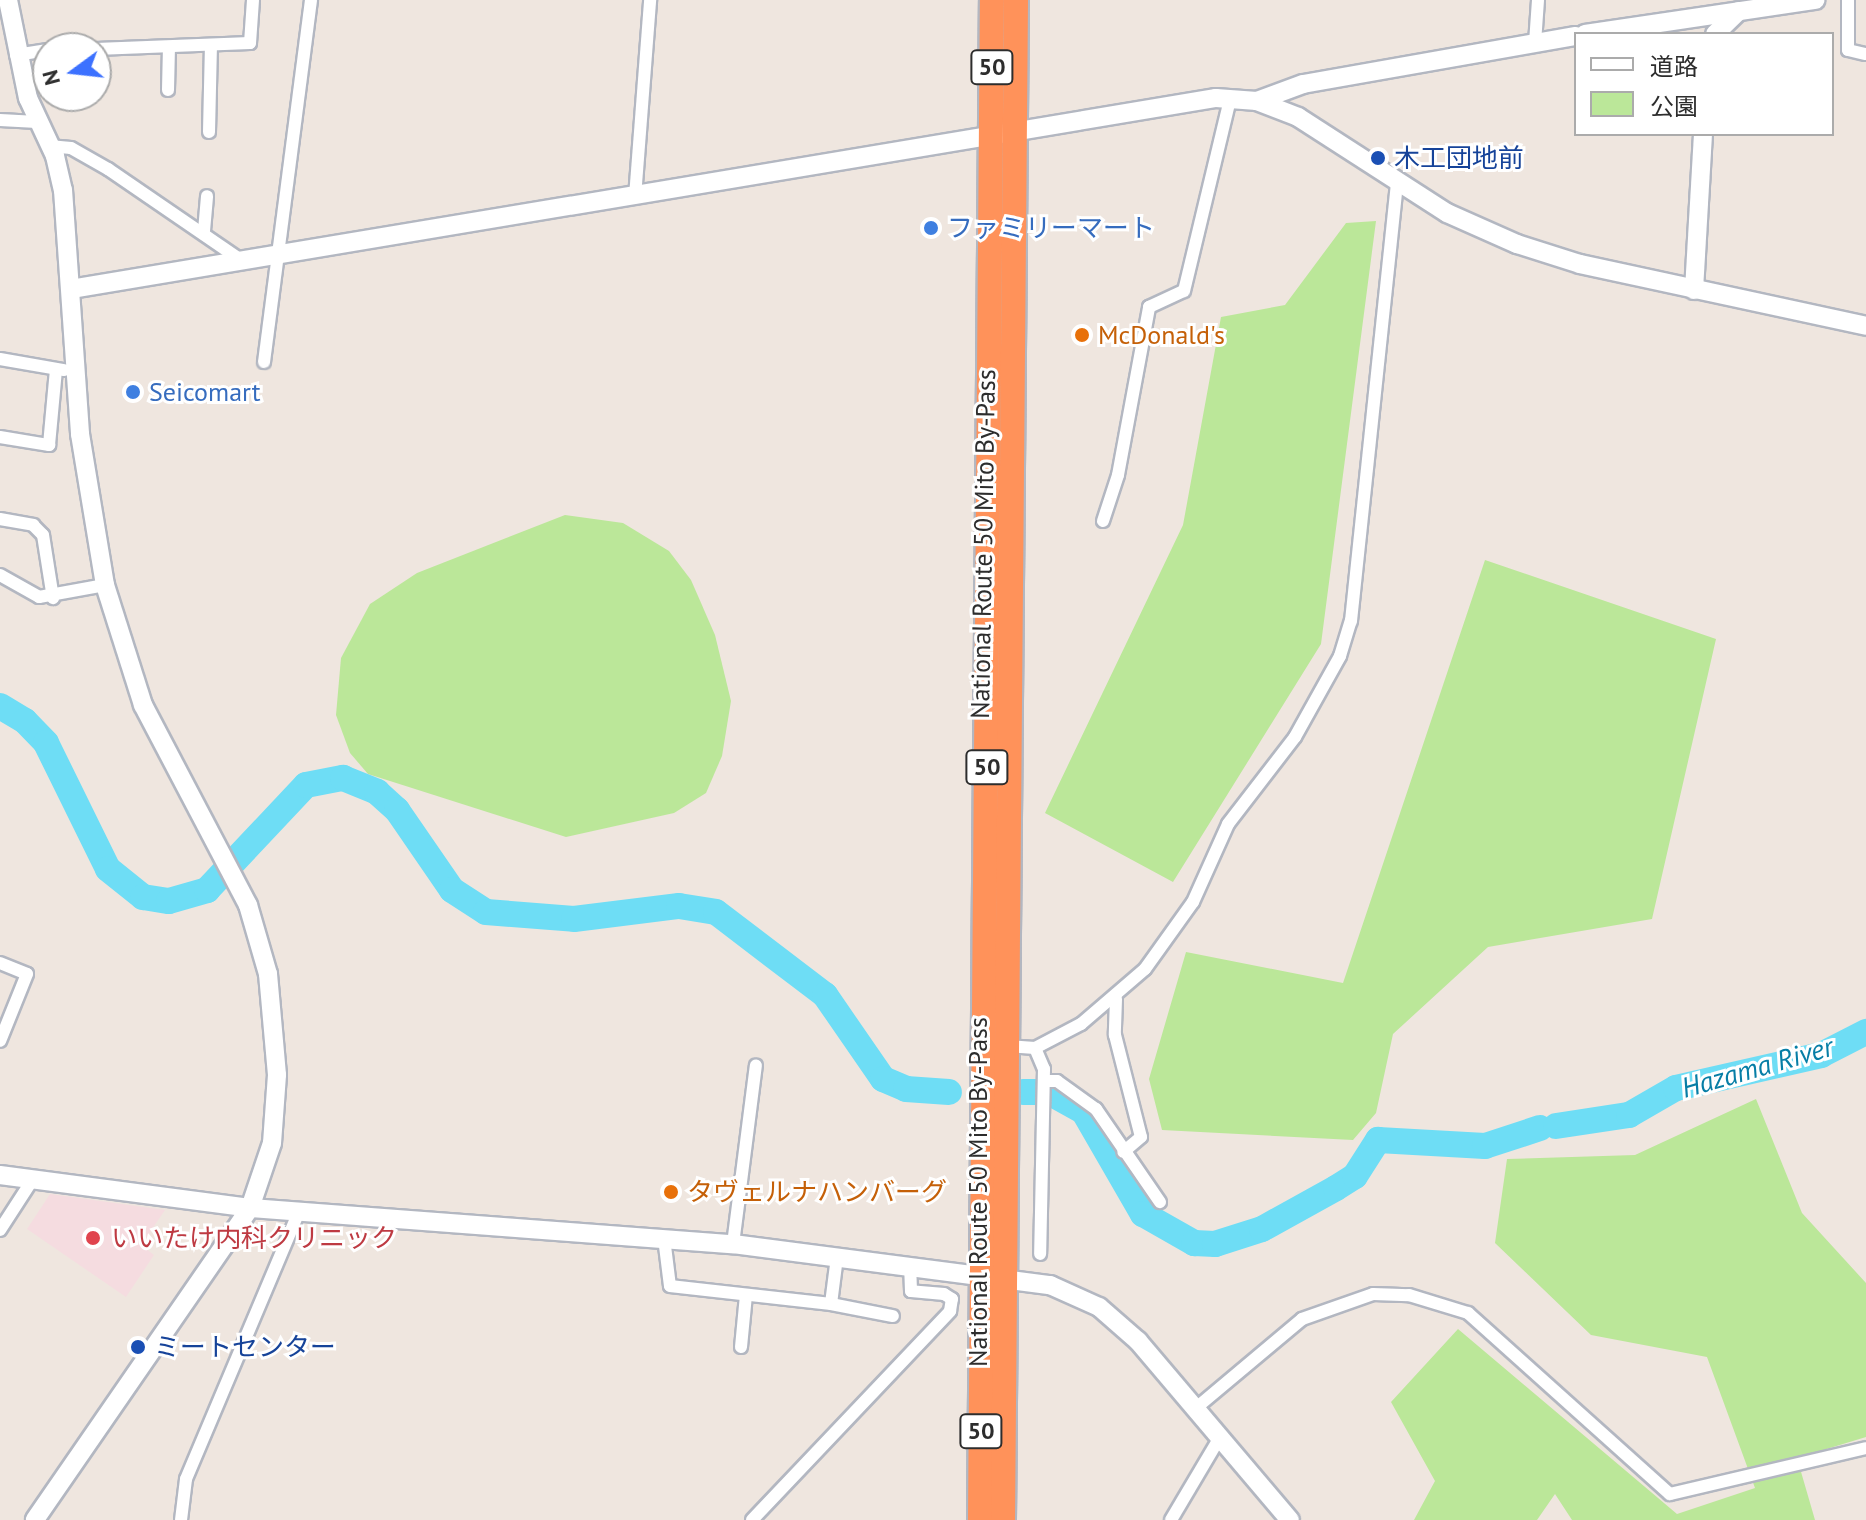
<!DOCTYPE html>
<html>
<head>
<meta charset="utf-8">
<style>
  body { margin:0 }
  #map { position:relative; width:1866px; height:1520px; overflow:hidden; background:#efe6df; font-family:"PT Sans","Noto Sans JP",sans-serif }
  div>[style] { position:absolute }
  .medical>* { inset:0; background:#f5dce0 }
  .green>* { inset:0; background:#bbe799 }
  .river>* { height:26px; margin:-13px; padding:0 13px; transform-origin:13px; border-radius:13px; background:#6eddf5 }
  .roads { filter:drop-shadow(2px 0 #b3b7c1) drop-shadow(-2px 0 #b3b7c1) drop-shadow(0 2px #b3b7c1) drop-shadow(0 -2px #b3b7c1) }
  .street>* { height:12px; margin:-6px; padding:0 6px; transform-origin:6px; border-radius:6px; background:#fff }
  .secondary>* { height:18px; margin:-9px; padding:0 9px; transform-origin:9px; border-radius:9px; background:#fff }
  .highway>* { height:24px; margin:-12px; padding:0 12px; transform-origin:12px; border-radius:12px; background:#ff925a }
  .dots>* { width:22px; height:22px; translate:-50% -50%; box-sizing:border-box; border:4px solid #fff; border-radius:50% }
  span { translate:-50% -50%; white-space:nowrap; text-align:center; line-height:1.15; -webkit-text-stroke:6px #fff; paint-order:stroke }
  .shield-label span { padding:2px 6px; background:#fff; border:2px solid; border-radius:6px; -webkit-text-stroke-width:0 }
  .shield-label { font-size:24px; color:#2d2d2d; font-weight:700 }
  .transit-label { font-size:26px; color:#164399 }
  .left { translate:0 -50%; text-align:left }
  .shop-label { font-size:26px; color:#366cbe }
  .food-label { font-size:26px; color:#c56008 }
  .street-label { font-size:26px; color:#2d2d2d }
  .health-label { font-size:26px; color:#be3a42 }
  .water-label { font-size:28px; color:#077ea6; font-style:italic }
  .legend { position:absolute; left:1574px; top:32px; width:260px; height:104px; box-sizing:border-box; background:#fff; border:2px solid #ababab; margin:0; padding:10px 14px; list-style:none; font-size:24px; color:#2d2d2d }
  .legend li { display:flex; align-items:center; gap:16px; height:40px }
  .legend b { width:40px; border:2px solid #ababab }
  .north { position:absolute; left:32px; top:32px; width:80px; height:80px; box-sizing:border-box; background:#fff; border:2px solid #ababab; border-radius:50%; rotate:255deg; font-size:22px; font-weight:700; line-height:32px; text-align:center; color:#2d2d2d }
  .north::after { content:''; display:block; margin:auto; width:28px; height:36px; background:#3c71ff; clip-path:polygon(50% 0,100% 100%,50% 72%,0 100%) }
</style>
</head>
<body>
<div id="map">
  <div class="medical">
    <i style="clip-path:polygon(50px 1194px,165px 1210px,141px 1245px,154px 1255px,126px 1297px,27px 1229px)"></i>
  </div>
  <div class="green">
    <i style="clip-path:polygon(1376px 221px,1321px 644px,1173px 882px,1045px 813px,1183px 525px,1221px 317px,1285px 305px,1346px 223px)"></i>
    <i style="clip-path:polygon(565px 515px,623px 523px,669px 551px,691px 580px,715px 635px,731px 701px,722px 756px,706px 793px,674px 813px,566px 837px,368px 774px,350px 753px,336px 715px,341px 658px,370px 604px,417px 573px)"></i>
    <i style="clip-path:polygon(1485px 560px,1716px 639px,1652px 919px,1488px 947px,1393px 1034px,1376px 1113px,1353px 1140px,1162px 1130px,1149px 1079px,1186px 952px,1343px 983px)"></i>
    <i style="clip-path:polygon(1756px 1099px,1802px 1213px,1866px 1283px,1866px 1437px,1797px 1458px,1815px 1520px,1572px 1520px,1555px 1494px,1537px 1520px,1414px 1520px,1435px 1481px,1391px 1402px,1458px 1329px,1677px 1514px,1755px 1488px,1707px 1357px,1591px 1335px,1495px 1243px,1507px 1159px,1635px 1155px)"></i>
  </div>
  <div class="river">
    <i style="left:0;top:706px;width:29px;rotate:31deg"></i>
    <i style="left:25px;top:721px;width:30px;rotate:46deg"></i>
    <i style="left:46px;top:743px;width:140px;rotate:63.8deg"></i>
    <i style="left:108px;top:869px;width:45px;rotate:38.7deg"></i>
    <i style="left:143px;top:897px;width:26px;rotate:9deg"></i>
    <i style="left:169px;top:901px;width:40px;rotate:-16deg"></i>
    <i style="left:207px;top:890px;width:144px;rotate:-46.7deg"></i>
    <i style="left:306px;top:785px;width:38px;rotate:-11deg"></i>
    <i style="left:343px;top:778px;width:37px;rotate:22deg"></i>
    <i style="left:377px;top:792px;width:27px;rotate:42deg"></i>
    <i style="left:397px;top:810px;width:97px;rotate:55.5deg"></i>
    <i style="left:452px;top:890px;width:40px;rotate:32.9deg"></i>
    <i style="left:486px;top:912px;width:88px;rotate:4.5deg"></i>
    <i style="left:574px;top:919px;width:106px;rotate:-7.1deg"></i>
    <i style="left:679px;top:906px;width:37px;rotate:9deg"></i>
    <i style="left:716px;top:912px;width:137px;rotate:37.3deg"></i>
    <i style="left:825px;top:995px;width:102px;rotate:55.4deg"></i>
    <i style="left:883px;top:1079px;width:25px;rotate:23deg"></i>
    <i style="left:906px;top:1089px;width:43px;rotate:4deg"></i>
    <i style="left:1023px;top:1092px;width:18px"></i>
    <i style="left:1052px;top:1094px;width:37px;rotate:29deg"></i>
    <i style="left:1084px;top:1112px;width:118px;rotate:60deg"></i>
    <i style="left:1143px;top:1214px;width:59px;rotate:29.6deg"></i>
    <i style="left:1194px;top:1243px;width:21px;rotate:3deg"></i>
    <i style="left:1215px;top:1244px;width:49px;rotate:-17.7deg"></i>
    <i style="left:1262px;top:1229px;width:85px;rotate:-29deg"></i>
    <i style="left:1336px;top:1188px;width:22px;rotate:-32deg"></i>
    <i style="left:1355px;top:1176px;width:43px;rotate:-57.4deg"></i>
    <i style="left:1378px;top:1140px;width:107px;rotate:3.2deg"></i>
    <i style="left:1485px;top:1146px;width:58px;rotate:-18.1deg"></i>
    <i style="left:1556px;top:1126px;width:74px;rotate:-8.6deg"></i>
    <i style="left:1629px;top:1115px;width:54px;rotate:-29.9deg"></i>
    <i style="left:1676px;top:1088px;width:149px;rotate:-12.8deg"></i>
    <i style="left:1821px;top:1055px;width:51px;rotate:-27.1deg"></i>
  </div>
  <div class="roads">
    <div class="street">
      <i style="left:1848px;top:0;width:50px;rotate:90deg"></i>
      <i style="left:1848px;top:50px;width:18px;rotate:13deg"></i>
      <i style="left:1535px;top:43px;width:43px;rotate:-86deg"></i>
      <i style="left:96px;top:49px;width:154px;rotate:-2.2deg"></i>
      <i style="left:250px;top:43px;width:43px;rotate:-86deg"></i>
      <i style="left:16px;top:55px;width:32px;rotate:-9deg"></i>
      <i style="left:168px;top:90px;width:43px;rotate:-88.7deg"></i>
      <i style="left:0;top:120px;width:37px;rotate:3deg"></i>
      <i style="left:209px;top:132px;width:87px;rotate:-88.7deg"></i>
      <i style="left:49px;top:146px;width:22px;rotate:5deg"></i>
      <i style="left:71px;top:148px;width:43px;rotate:29.6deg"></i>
      <i style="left:108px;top:169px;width:165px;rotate:34.4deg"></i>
      <i style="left:635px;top:197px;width:198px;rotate:-85.6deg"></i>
      <i style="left:204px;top:231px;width:35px;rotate:-85deg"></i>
      <i style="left:0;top:359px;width:65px;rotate:9.8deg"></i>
      <i style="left:264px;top:362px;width:365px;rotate:-82.6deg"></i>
      <i style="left:0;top:437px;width:50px;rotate:9.3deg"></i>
      <i style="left:49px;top:445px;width:76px;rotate:-84.7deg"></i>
      <i style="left:0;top:519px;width:34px;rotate:10deg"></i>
      <i style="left:33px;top:525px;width:14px;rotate:45deg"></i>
      <i style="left:43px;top:535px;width:64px;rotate:81deg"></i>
      <i style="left:1103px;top:521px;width:48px;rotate:-71.9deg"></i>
      <i style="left:1118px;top:475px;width:171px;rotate:-79.5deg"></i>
      <i style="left:1149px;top:307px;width:38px;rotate:-25deg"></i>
      <i style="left:1184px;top:291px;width:197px;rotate:-76.5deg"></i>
      <i style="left:0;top:575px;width:45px;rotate:29.4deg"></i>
      <i style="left:39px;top:597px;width:67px;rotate:-10.3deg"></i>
      <i style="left:0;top:963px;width:29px;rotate:22deg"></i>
      <i style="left:27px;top:974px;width:72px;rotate:111.9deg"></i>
      <i style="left:1116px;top:999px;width:36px;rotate:92deg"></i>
      <i style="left:1115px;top:1035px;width:105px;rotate:75.7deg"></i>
      <i style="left:1141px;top:1137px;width:23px;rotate:140deg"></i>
      <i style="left:1007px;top:1046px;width:28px;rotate:4deg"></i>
      <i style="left:1035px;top:1048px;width:23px;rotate:67deg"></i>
      <i style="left:1044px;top:1069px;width:185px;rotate:91.2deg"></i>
      <i style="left:1035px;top:1048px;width:52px;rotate:-27.6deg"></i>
      <i style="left:1081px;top:1024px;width:84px;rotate:-40.7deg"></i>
      <i style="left:1145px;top:969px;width:82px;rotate:-54.4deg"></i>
      <i style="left:1193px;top:902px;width:85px;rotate:-65.8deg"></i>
      <i style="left:1228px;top:824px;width:110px;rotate:-52.4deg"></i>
      <i style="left:1295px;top:737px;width:93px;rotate:-60.9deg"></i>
      <i style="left:1340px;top:656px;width:37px;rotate:-73deg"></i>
      <i style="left:1351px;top:621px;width:441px;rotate:-84deg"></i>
      <i style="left:1046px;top:1081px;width:11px"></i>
      <i style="left:1057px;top:1081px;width:48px;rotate:35.7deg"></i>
      <i style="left:1096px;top:1109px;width:113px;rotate:55.5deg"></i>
      <i style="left:0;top:1230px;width:61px;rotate:-57.1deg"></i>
      <i style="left:664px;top:1238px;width:48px;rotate:82.9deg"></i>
      <i style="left:670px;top:1286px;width:162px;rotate:6.4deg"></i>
      <i style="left:733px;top:1244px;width:180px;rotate:-82.7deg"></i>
      <i style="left:837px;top:1257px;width:47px;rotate:97.3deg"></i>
      <i style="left:831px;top:1304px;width:63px;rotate:11deg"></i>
      <i style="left:741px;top:1347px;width:52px;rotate:-84.5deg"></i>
      <i style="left:1196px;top:1408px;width:138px;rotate:-40deg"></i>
      <i style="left:1302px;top:1319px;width:75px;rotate:-19.4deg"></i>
      <i style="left:1373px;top:1294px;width:36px;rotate:2deg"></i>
      <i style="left:1409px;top:1295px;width:62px;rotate:17deg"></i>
      <i style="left:1468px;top:1313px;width:271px;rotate:41.9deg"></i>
      <i style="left:1670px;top:1494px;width:201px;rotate:-13.2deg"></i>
      <i style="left:181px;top:1520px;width:41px;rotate:-83deg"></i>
      <i style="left:186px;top:1479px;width:291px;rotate:-67.1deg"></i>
      <i style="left:752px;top:1520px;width:288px;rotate:-46.5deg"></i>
      <i style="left:950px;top:1311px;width:12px;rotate:-81deg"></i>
      <i style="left:952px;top:1299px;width:9px;rotate:-148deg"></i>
      <i style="left:944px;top:1294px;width:33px;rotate:-175deg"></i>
      <i style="left:911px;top:1291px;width:23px;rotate:-92deg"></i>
      <i style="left:1171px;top:1520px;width:96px;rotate:-59.4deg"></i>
    </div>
    <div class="secondary">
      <i style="left:8px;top:0;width:100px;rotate:78.5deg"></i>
      <i style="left:28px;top:98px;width:64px;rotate:65deg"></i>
      <i style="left:55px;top:156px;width:35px;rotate:77deg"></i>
      <i style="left:63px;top:190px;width:245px;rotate:86deg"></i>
      <i style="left:80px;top:434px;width:153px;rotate:80.6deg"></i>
      <i style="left:105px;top:585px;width:126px;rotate:72.4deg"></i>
      <i style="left:143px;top:705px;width:226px;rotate:62.3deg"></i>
      <i style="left:248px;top:905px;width:72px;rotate:73.8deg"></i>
      <i style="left:268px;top:974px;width:101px;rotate:84.9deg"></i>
      <i style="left:277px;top:1075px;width:68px;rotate:94.2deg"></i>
      <i style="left:272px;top:1143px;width:69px;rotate:108.7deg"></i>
      <i style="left:250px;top:1208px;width:379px;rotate:124.6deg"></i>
      <i style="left:1585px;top:34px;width:233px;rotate:-8.4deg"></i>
      <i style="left:1715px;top:34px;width:33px;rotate:-44deg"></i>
      <i style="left:1257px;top:101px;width:49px;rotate:-20.3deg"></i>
      <i style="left:1303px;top:84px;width:277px;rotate:-10deg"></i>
      <i style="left:71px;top:289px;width:1161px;rotate:-9.47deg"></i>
      <i style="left:1216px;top:98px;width:41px;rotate:4.2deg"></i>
      <i style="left:1257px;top:101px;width:44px;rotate:21.3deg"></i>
      <i style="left:1298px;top:117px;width:177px;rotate:32.8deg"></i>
      <i style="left:1447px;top:213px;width:77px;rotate:23.9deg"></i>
      <i style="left:1517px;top:244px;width:66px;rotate:17.6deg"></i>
      <i style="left:1580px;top:264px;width:293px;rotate:12.2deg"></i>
      <i style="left:1694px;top:290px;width:156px;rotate:-86.7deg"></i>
      <i style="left:0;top:1175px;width:252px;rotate:7.5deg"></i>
      <i style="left:250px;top:1208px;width:484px;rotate:4.3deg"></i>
      <i style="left:733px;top:1244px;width:320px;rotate:7.4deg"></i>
      <i style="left:1050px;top:1285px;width:54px;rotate:24.2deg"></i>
      <i style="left:1099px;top:1307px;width:52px;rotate:41.1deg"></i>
      <i style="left:1138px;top:1341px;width:235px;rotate:49.7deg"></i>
    </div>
    <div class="highway">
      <i style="left:980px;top:1520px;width:1520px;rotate:-89.55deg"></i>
      <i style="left:1003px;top:1520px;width:1520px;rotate:-89.51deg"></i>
    </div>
  </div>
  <div class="dots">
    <i style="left:1378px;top:158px;background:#1a4fb4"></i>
    <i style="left:931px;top:228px;background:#3f7fe0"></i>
    <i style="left:1082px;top:335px;background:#e8710a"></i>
    <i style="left:133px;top:392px;background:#3f7fe0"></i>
    <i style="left:671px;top:1192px;background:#e8710a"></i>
    <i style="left:93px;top:1238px;background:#e0444e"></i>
    <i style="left:138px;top:1347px;background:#1a4fb4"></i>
  </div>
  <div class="shield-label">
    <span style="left:992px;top:67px">50</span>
    <span style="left:987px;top:767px">50</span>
    <span style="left:981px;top:1431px">50</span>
  </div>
  <div class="transit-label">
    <span class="left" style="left:1394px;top:158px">木工団地前</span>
    <span class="left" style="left:154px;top:1347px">ミートセンター</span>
  </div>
  <div class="shop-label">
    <span class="left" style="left:947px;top:228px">ファミリーマート</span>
    <span class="left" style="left:149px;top:392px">Seicomart</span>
  </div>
  <div class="food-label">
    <span class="left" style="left:1098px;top:335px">McDonald's</span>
    <span class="left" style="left:687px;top:1192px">タヴェルナハンバーグ</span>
  </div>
  <div class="street-label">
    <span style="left:983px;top:544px;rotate:-89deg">National Route 50 Mito By-Pass</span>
    <span style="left:978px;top:1192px;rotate:-90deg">National Route 50 Mito By-Pass</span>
  </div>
  <div class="health-label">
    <span class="left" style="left:111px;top:1238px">いいたけ内科クリニック</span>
  </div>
  <div class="water-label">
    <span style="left:1757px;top:1067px;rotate:-16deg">Hazama River</span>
  </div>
  <ul class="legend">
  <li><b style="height:10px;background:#fff"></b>道路</li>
  <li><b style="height:22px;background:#bbe799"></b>公園</li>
  </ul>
  <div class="north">N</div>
</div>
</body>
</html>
